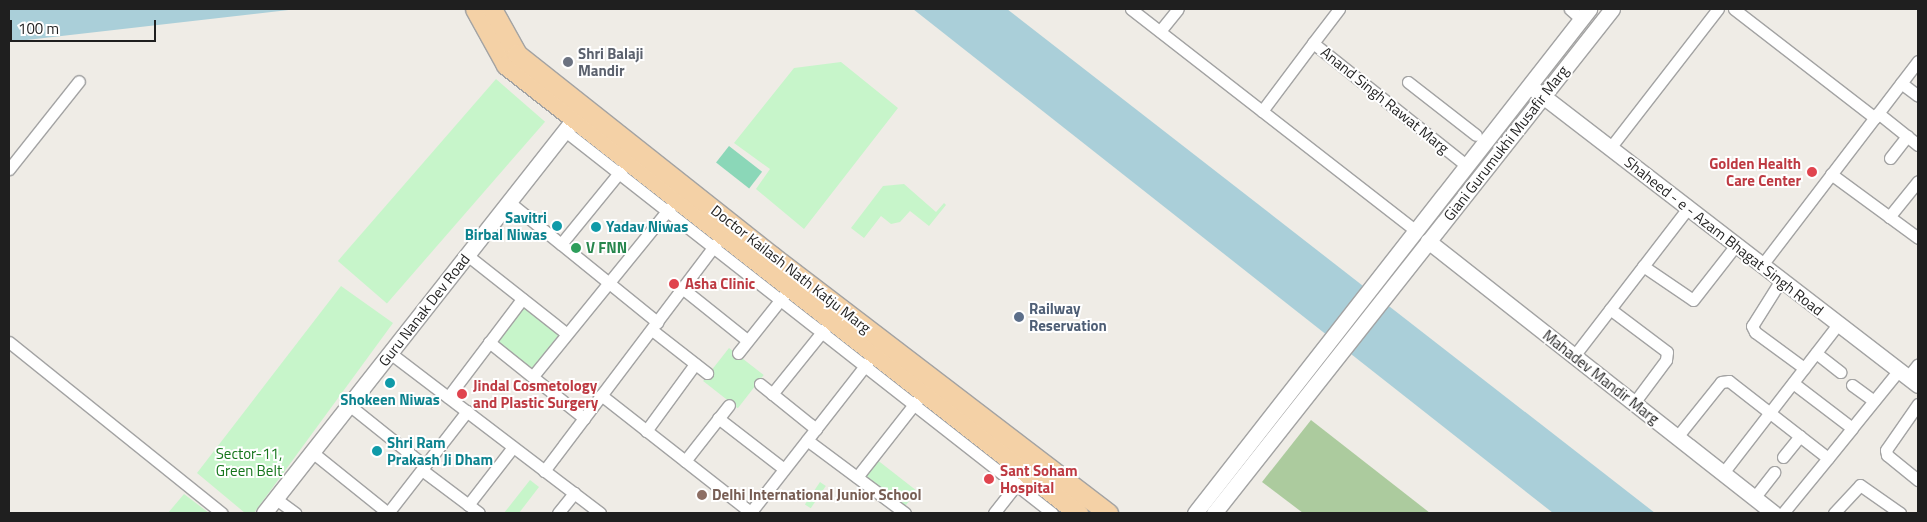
<!DOCTYPE html>
<html>
<head>
<meta charset="utf-8">
<style>
  body { margin:0 }
  #map { position:relative; width:1927px; height:522px; overflow:hidden; background:#efece6; font-family:"Titillium Web",sans-serif }
  div>[style] { position:absolute }
  .forest>* { inset:0; background:#accb9e }
  .park>* { inset:0; background:#c7f5ca; transform-origin:0 0 }
  .pitch>* { inset:0; background:#8bd7b8; transform-origin:0 0 }
  .water>* { inset:0; background:#aacfd9 }
  .roads { filter:drop-shadow(1px 0 #a3a3a3) drop-shadow(-1px 0 #a3a3a3) drop-shadow(0 1px #a3a3a3) drop-shadow(0 -1px #a3a3a3) }
  .minor>* { height:11px; margin:-5.5px; padding:0 5.5px; transform-origin:5.5px; border-radius:5.5px; background:#fff }
  .tertiary>* { height:15px; margin:-7.5px; padding:0 7.5px; transform-origin:7.5px; border-radius:7.5px; background:#fff }
  .primary>* { height:19px; margin:-9.5px; padding:0 9.5px; transform-origin:9.5px; border-radius:9.5px; background:#f4d1a6 }
  .dots>* { width:14px; height:14px; translate:-50% -50%; box-sizing:border-box; border:2px solid #fff; border-radius:50% }
  span { translate:-50% -50%; white-space:nowrap; text-align:center; line-height:1.15; -webkit-text-stroke:4px #fff; paint-order:stroke }
  .worship-label { font-size:15px; color:#5b616d; font-weight:700 }
  .left { translate:0 -50%; text-align:left }
  .street-label { font-size:15px; color:#1f1f1f }
  .health-label { font-size:15px; color:#be3a42; font-weight:700 }
  .right { translate:-100% -50%; text-align:right }
  .culture-label { font-size:15px; color:#0d838f; font-weight:700 }
  .leisure-label { font-size:15px; color:#27864d; font-weight:700 }
  .service-label { font-size:15px; color:#4e5e75; font-weight:700 }
  .park-label { font-size:15px; color:#15751b }
  .education-label { font-size:15px; color:#785e54; font-weight:700 }
  .frame { position:absolute; inset:0; border:10px solid #1f1f1f; pointer-events:none }
  .scale { position:absolute; left:10px; top:20px; width:146px; height:22px; box-sizing:border-box; border:2px solid #1f1f1f; border-top:0; padding-left:6px; font-size:15px; line-height:18px; white-space:nowrap; color:#1f1f1f; -webkit-text-stroke:4px #fff; paint-order:stroke }
</style>
</head>
<body>
<div id="map">
  <div class="forest">
    <i style="clip-path:polygon(1311px 420px,1430px 513px,1303px 513px,1262px 482px)"></i>
  </div>
  <div class="park">
    <i style="clip-path:polygon(841px 62px,898px 108px,804px 229px,756px 189px,770px 169px,734px 143px,794px 68px)"></i>
    <i style="left:496px;top:79px;width:65px;height:241px;rotate:41deg"></i>
    <i style="clip-path:polygon(904px 184px,936px 212px,944px 203px,946px 205px,929px 226px,910px 211px,900px 222px,891px 224px,881px 216px,864px 238px,851px 228px,883px 186px)"></i>
    <i style="clip-path:polygon(341px 286px,393px 323px,254px 513px,245px 513px,197px 473px)"></i>
    <i style="left:522px;top:304px;width:50px;height:48px;rotate:37deg"></i>
    <i style="left:729px;top:348px;width:44px;height:42px;rotate:38deg"></i>
    <i style="left:876px;top:459px;width:52px;height:20px;rotate:38deg"></i>
    <i style="clip-path:polygon(530px 480px,539px 487px,519px 513px,504px 513px)"></i>
    <i style="left:820px;top:482px;width:7px;height:27px;rotate:34deg"></i>
    <i style="clip-path:polygon(184px 494px,209px 513px,168px 513px)"></i>
  </div>
  <div class="pitch">
    <i style="left:729px;top:146px;width:42px;height:21px;rotate:38deg"></i>
  </div>
  <div class="water">
    <i style="clip-path:polygon(9px 9px,297px 9px,9px 42px)"></i>
    <i style="clip-path:polygon(913px 9px,1007px 9px,1655px 513px,1553px 513px)"></i>
  </div>
  <div class="roads">
    <div class="minor">
      <i style="left:1131px;top:9px;width:361px;rotate:37.9deg"></i>
      <i style="left:1339px;top:9px;width:43px;rotate:127.4deg"></i>
      <i style="left:1313px;top:43px;width:197px;rotate:38.6deg"></i>
      <i style="left:1570px;top:9px;width:15px;rotate:42deg"></i>
      <i style="left:1734px;top:9px;width:178px;rotate:37.7deg"></i>
      <i style="left:1160px;top:31px;width:28px;rotate:-51deg"></i>
      <i style="left:1408px;top:82px;width:86px;rotate:37.9deg"></i>
      <i style="left:1901px;top:83px;width:21px;rotate:37deg"></i>
      <i style="left:1262px;top:111px;width:85px;rotate:-53.1deg"></i>
      <i style="left:1878px;top:113px;width:51px;rotate:38.7deg"></i>
      <i style="left:565px;top:131px;width:619px;rotate:38.11deg"></i>
      <i style="left:1610px;top:148px;width:176px;rotate:-52.2deg"></i>
      <i style="left:1890px;top:158px;width:28px;rotate:-52deg"></i>
      <i style="left:9px;top:169px;width:112px;rotate:-51.5deg"></i>
      <i style="left:1831px;top:174px;width:108px;rotate:36.3deg"></i>
      <i style="left:509px;top:202px;width:191px;rotate:39deg"></i>
      <i style="left:1889px;top:217px;width:46px;rotate:-51.1deg"></i>
      <i style="left:561px;top:244px;width:98px;rotate:-50.8deg"></i>
      <i style="left:467px;top:255px;width:127px;rotate:38.3deg"></i>
      <i style="left:1762px;top:265px;width:257px;rotate:-52.6deg"></i>
      <i style="left:1643px;top:266px;width:60px;rotate:34.2deg"></i>
      <i style="left:1693px;top:300px;width:70px;rotate:-52deg"></i>
      <i style="left:1781px;top:280px;width:54px;rotate:122.2deg"></i>
      <i style="left:1752px;top:326px;width:7px;rotate:63deg"></i>
      <i style="left:1755px;top:332px;width:61px;rotate:36.3deg"></i>
      <i style="left:682px;top:288px;width:83px;rotate:38.7deg"></i>
      <i style="left:1610px;top:309px;width:71px;rotate:37deg"></i>
      <i style="left:1667px;top:352px;width:8px;rotate:97deg"></i>
      <i style="left:1666px;top:360px;width:54px;rotate:126.7deg"></i>
      <i style="left:652px;top:330px;width:70px;rotate:38deg"></i>
      <i style="left:9px;top:342px;width:273px;rotate:38.8deg"></i>
      <i style="left:489px;top:342px;width:122px;rotate:38.7deg"></i>
      <i style="left:390px;top:353px;width:264px;rotate:37.3deg"></i>
      <i style="left:738px;top:353px;width:75px;rotate:-51.5deg"></i>
      <i style="left:1816px;top:353px;width:31px;rotate:38deg"></i>
      <i style="left:1574px;top:356px;width:187px;rotate:-52.4deg"></i>
      <i style="left:533px;top:376px;width:220px;rotate:-50.9deg"></i>
      <i style="left:1908px;top:377px;width:16px;rotate:-52deg"></i>
      <i style="left:1793px;top:383px;width:74px;rotate:37.3deg"></i>
      <i style="left:1852px;top:428px;width:75px;rotate:-51deg"></i>
      <i style="left:760px;top:384px;width:72px;rotate:38.8deg"></i>
      <i style="left:1852px;top:385px;width:27px;rotate:36deg"></i>
      <i style="left:772px;top:394px;width:86px;rotate:-51.1deg"></i>
      <i style="left:601px;top:395px;width:189px;rotate:38.1deg"></i>
      <i style="left:448px;top:397px;width:123px;rotate:-52.9deg"></i>
      <i style="left:1918px;top:404px;width:56px;rotate:124.8deg"></i>
      <i style="left:1886px;top:450px;width:5px;rotate:79deg"></i>
      <i style="left:1887px;top:455px;width:40px;rotate:39deg"></i>
      <i style="left:349px;top:405px;width:96px;rotate:38.7deg"></i>
      <i style="left:718px;top:418px;width:83px;rotate:37.7deg"></i>
      <i style="left:646px;top:431px;width:83px;rotate:-53.8deg"></i>
      <i style="left:1677px;top:437px;width:70px;rotate:-51.3deg"></i>
      <i style="left:1721px;top:382px;width:8px;rotate:-7deg"></i>
      <i style="left:1729px;top:381px;width:125px;rotate:37.9deg"></i>
      <i style="left:1828px;top:458px;width:71px;rotate:129.3deg"></i>
      <i style="left:807px;top:440px;width:122px;rotate:36.7deg"></i>
      <i style="left:312px;top:452px;width:97px;rotate:38.8deg"></i>
      <i style="left:1783px;top:457px;width:27px;rotate:-51deg"></i>
      <i style="left:1828px;top:458px;width:38px;rotate:-51deg"></i>
      <i style="left:685px;top:461px;width:71px;rotate:-51.8deg"></i>
      <i style="left:422px;top:470px;width:71px;rotate:37deg"></i>
      <i style="left:544px;top:471px;width:288px;rotate:-52.9deg"></i>
      <i style="left:1723px;top:473px;width:188px;rotate:-52.3deg"></i>
      <i style="left:857px;top:477px;width:100px;rotate:-51.9deg"></i>
      <i style="left:1754px;top:498px;width:33px;rotate:-52deg"></i>
      <i style="left:276px;top:499px;width:24px;rotate:36deg"></i>
      <i style="left:468px;top:505px;width:73px;rotate:-52.2deg"></i>
      <i style="left:388px;top:513px;width:129px;rotate:-52.2deg"></i>
      <i style="left:558px;top:513px;width:26px;rotate:-51deg"></i>
      <i style="left:750px;top:513px;width:192px;rotate:-52deg"></i>
      <i style="left:994px;top:513px;width:42px;rotate:-51.8deg"></i>
      <i style="left:1834px;top:513px;width:38px;rotate:-47deg"></i>
      <i style="left:1860px;top:485px;width:49px;rotate:35deg"></i>
    </div>
    <div class="tertiary">
      <i style="left:1535px;top:90px;width:483px;rotate:37.6deg"></i>
      <i style="left:1428px;top:241px;width:440px;rotate:38.2deg"></i>
      <i style="left:264px;top:513px;width:513px;rotate:-51.81deg"></i>
      <i style="left:1195px;top:513px;width:640px;rotate:-51.98deg"></i>
      <i style="left:1214px;top:513px;width:642px;rotate:-51.7deg"></i>
    </div>
    <div class="primary">
      <i style="left:475px;top:9px;width:64px;rotate:61deg"></i>
      <i style="left:506px;top:65px;width:727px;rotate:38.07deg"></i>
      <i style="left:492px;top:9px;width:51px;rotate:60.9deg"></i>
      <i style="left:517px;top:54px;width:325px;rotate:38.4deg"></i>
      <i style="left:772px;top:256px;width:423px;rotate:37.4deg"></i>
    </div>
  </div>
  <div class="dots">
    <i style="left:568px;top:62px;background:#6b7280"></i>
    <i style="left:1812px;top:172px;background:#e0444e"></i>
    <i style="left:557px;top:226px;background:#0f9aa8"></i>
    <i style="left:596px;top:227px;background:#0f9aa8"></i>
    <i style="left:576px;top:248px;background:#2e9e5b"></i>
    <i style="left:674px;top:284px;background:#e0444e"></i>
    <i style="left:1019px;top:317px;background:#5c6f8a"></i>
    <i style="left:390px;top:383px;background:#0f9aa8"></i>
    <i style="left:462px;top:394px;background:#e0444e"></i>
    <i style="left:377px;top:451px;background:#0f9aa8"></i>
    <i style="left:989px;top:479px;background:#e0444e"></i>
    <i style="left:702px;top:495px;background:#8d6e63"></i>
  </div>
  <div class="worship-label">
    <span class="left" style="left:578px;top:62px">Shri Balaji<br>Mandir</span>
  </div>
  <div class="street-label">
    <span style="left:1385px;top:100px;rotate:39deg">Anand Singh Rawat Marg</span>
    <span style="left:1506px;top:143px;rotate:-52deg">Giani Gurumukhi Musafir Marg</span>
    <span style="left:1724px;top:236px;rotate:38deg">Shaheed - e - Azam Bhagat Singh Road</span>
    <span style="left:791px;top:269px;rotate:38deg">Doctor Kailash Nath Katju Marg</span>
    <span style="left:424px;top:310px;rotate:-52deg">Guru Nanak Dev Road</span>
    <span style="left:1601px;top:377px;rotate:38deg">Mahadev Mandir Marg</span>
  </div>
  <div class="health-label">
    <span class="right" style="left:1801px;top:172px">Golden Health<br>Care Center</span>
    <span class="left" style="left:685px;top:284px">Asha Clinic</span>
    <span class="left" style="left:473px;top:394px">Jindal Cosmetology<br>and Plastic Surgery</span>
    <span class="left" style="left:1000px;top:479px">Sant Soham<br>Hospital</span>
  </div>
  <div class="culture-label">
    <span class="right" style="left:547px;top:226px">Savitri<br>Birbal Niwas</span>
    <span class="left" style="left:606px;top:227px">Yadav Niwas</span>
    <span style="left:390px;top:400px">Shokeen Niwas</span>
    <span class="left" style="left:387px;top:451px">Shri Ram<br>Prakash Ji Dham</span>
  </div>
  <div class="leisure-label">
    <span class="left" style="left:586px;top:248px">V FNN</span>
  </div>
  <div class="service-label">
    <span class="left" style="left:1029px;top:317px">Railway<br>Reservation</span>
  </div>
  <div class="park-label">
    <span style="left:249px;top:462px">Sector-11,<br>Green Belt</span>
  </div>
  <div class="education-label">
    <span class="left" style="left:712px;top:495px">Delhi International Junior School</span>
  </div>
  <div class="frame"></div>
  <div class="scale">100 m</div>
</div>
</body>
</html>
